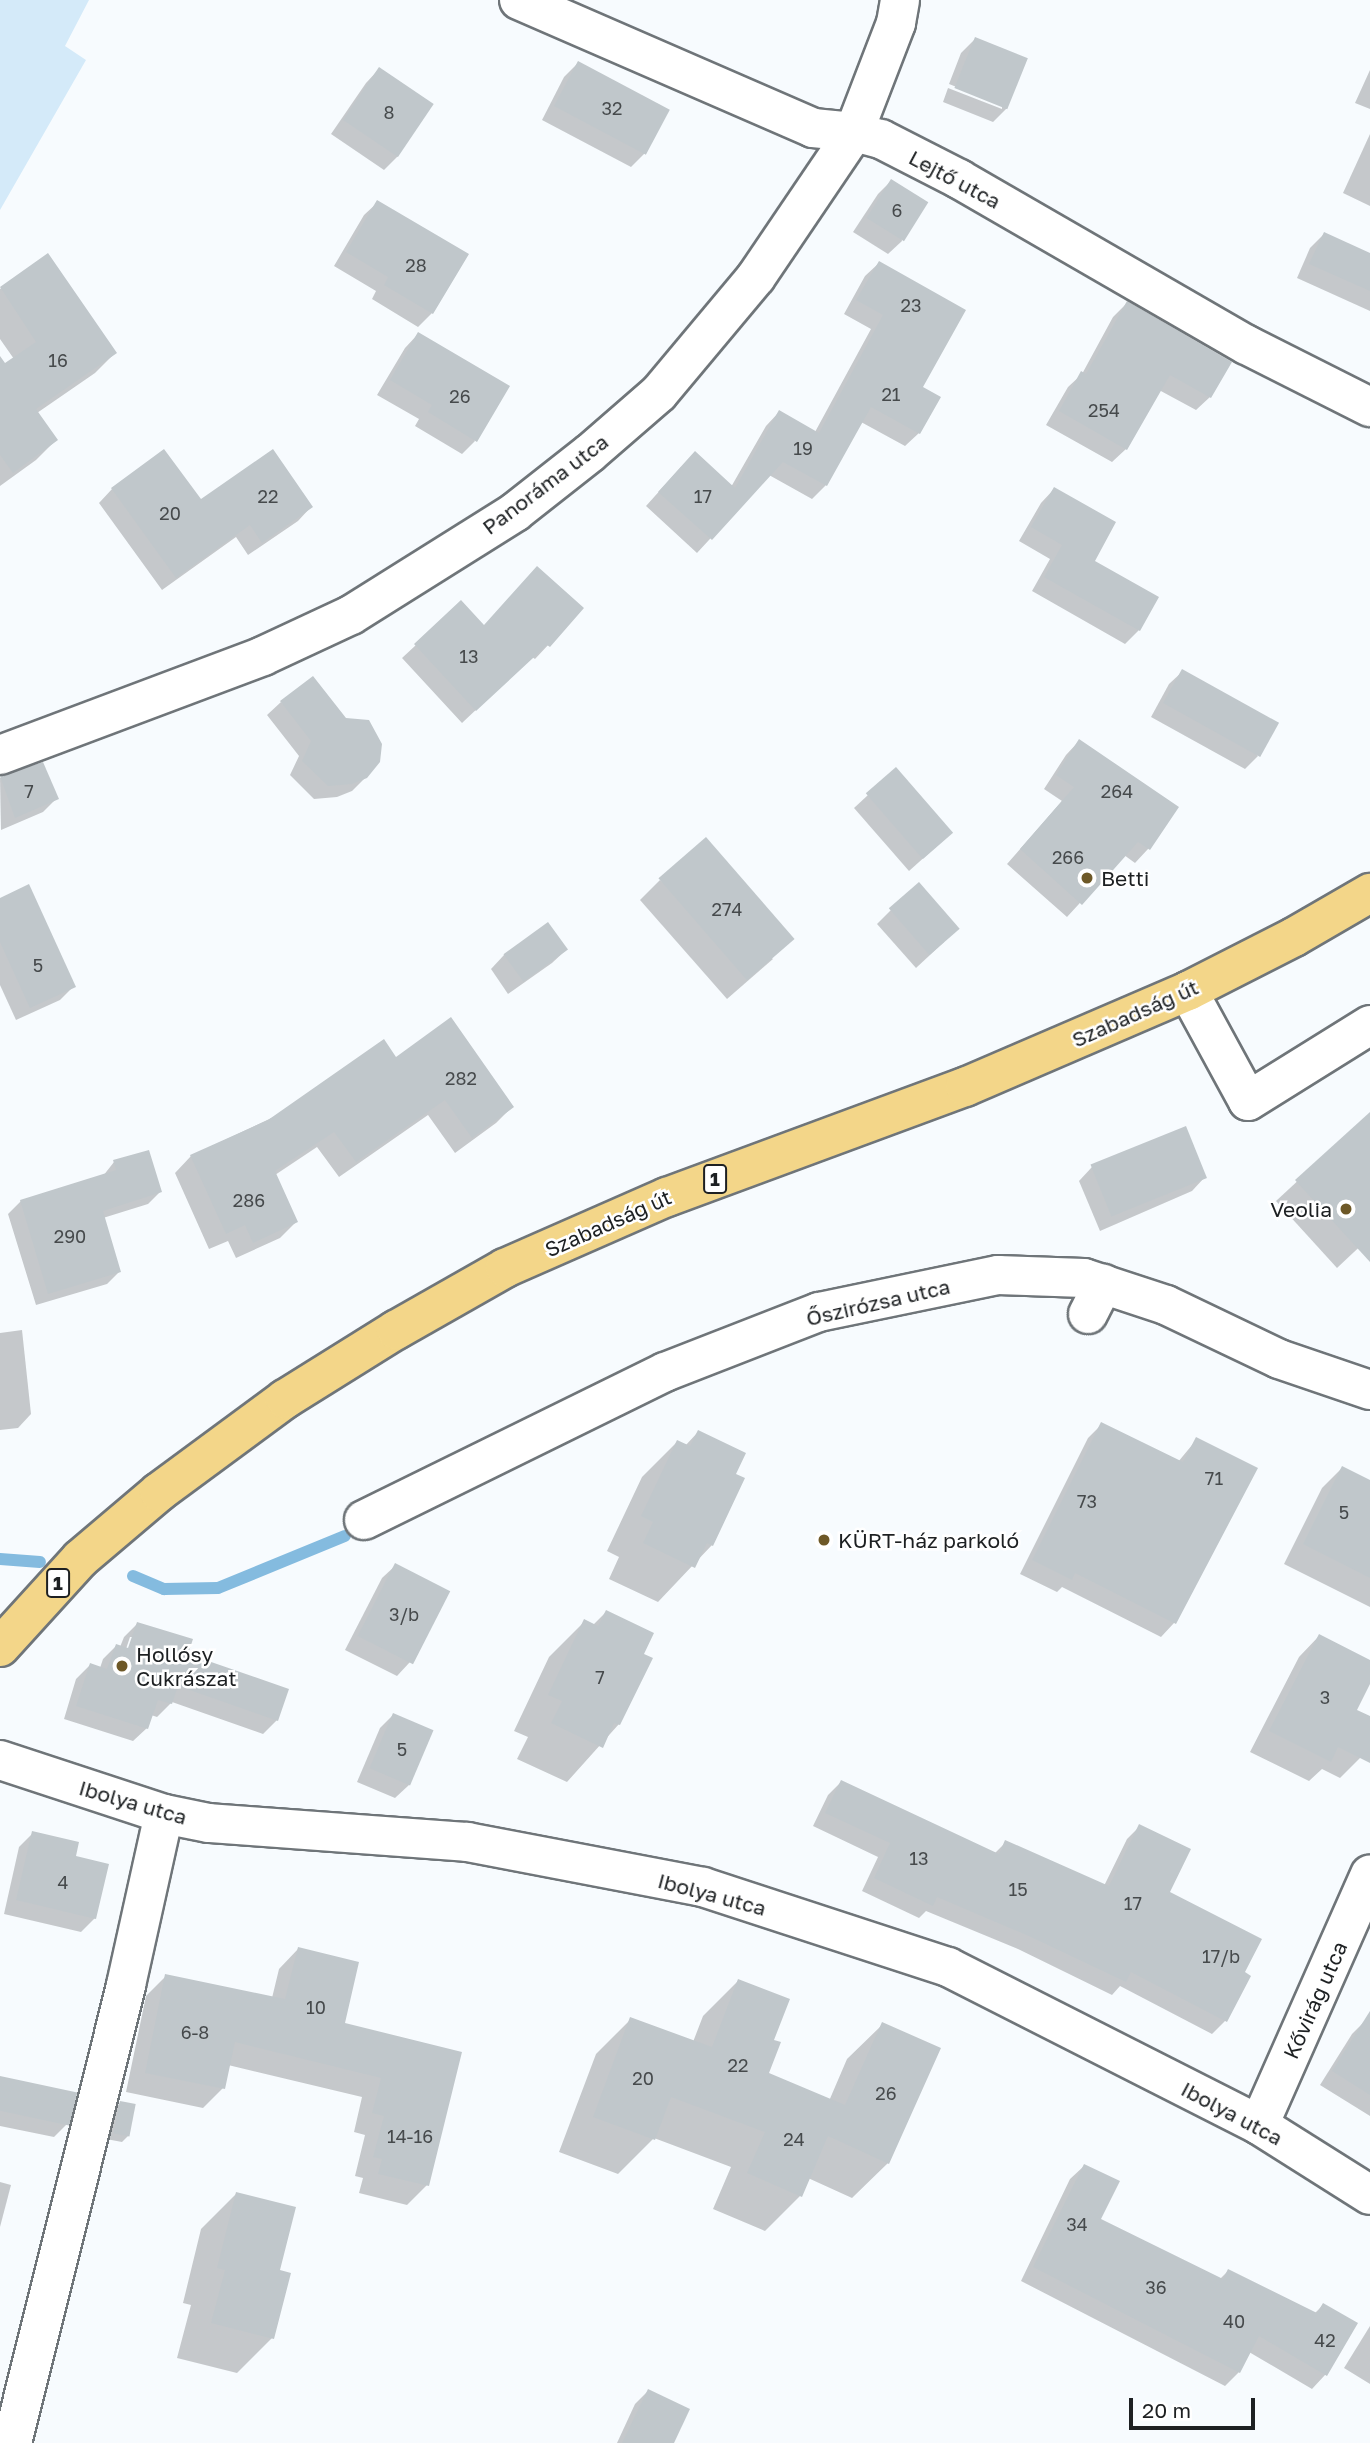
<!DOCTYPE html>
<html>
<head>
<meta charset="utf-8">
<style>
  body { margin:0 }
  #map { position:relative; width:1370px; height:2443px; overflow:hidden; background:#f7fbfe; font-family:"Golos Text",sans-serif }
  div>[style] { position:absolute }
  .green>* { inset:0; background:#d4eaf9 }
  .shadow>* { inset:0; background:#0003 }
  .stream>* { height:12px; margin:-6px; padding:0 6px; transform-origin:6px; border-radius:6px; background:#84bbdf }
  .building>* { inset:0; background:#c0c7cb; transform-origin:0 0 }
  .roads { filter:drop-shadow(2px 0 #6f7579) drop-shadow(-2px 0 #6f7579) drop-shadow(0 2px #6f7579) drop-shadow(0 -2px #6f7579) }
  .minor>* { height:38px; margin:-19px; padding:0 19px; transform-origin:19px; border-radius:19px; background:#fff }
  .major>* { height:38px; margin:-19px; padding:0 19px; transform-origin:19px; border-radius:19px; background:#f3d689 }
  .dots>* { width:19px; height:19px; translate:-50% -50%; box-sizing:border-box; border:4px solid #fff; border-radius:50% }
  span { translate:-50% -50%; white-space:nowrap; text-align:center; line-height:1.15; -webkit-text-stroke:5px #fff; paint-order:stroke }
  .number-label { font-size:18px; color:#464a4c }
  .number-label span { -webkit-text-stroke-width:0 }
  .shield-label span { padding:2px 5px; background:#fff; border:2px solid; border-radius:5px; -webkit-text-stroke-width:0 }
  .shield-label { font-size:19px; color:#1d2022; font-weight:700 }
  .street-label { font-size:21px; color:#1d2022 }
  .poi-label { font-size:21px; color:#1d2022 }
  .left { translate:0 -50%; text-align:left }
  .right { translate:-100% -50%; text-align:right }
  .scale { position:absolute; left:1129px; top:2398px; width:126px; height:32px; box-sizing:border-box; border:4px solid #1d2022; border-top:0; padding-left:9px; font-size:21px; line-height:24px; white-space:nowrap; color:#1d2022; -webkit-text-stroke:5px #fff; paint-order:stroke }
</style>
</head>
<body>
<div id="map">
  <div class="green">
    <i style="clip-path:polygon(0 0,89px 0,65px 46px,86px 60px,0 210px)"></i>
  </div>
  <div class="shadow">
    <i style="clip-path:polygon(975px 39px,1007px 108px,993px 122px,943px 102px,948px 88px,1002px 109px,1002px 105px,949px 84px,961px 53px)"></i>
    <i style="clip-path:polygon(578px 63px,645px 153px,631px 167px,542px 120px,564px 77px)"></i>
    <i style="clip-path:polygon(379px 69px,398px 156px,384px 170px,331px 134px,366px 83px)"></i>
    <i style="clip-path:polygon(1370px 70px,1370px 109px,1355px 103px)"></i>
    <i style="clip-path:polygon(1370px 134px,1370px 206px,1343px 193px)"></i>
    <i style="clip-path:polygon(891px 181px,902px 241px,888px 254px,853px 232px,878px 194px)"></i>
    <i style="clip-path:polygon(378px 202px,432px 313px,418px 327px,372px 299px,376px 291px,334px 266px,364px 215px)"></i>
    <i style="clip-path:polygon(1324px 234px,1370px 255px,1370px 311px,1297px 278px,1310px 248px)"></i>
    <i style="clip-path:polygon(47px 255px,115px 353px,95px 373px,37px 413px,56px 440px,36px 460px,0 486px,0 369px,14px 359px,0 339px,0 289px)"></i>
    <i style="clip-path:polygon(879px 263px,919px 433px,905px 446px,861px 422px,826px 485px,812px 499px,769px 475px,697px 553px,646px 506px,681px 467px,731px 487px,766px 426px,779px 412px,815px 432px,871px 329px,844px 314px,865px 276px)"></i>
    <i style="clip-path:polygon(1127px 303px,1210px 397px,1196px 410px,1159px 390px,1126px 449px,1112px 462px,1046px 425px,1068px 387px,1082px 374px,1113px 317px)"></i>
    <i style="clip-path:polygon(418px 334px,475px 441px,462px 454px,415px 426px,419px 419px,377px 395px,405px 348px)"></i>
    <i style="clip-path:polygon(112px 489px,200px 502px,311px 507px,298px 521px,248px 555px,236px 537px,162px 590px,99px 503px)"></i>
    <i style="clip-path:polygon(1054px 489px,1092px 561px,1139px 630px,1125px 644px,1032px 591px,1050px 559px,1019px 541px,1041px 503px)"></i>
    <i style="clip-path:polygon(582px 609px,535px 659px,532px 657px,462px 723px,402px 658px,416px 645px,483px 627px)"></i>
    <i style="clip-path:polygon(1183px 671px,1258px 756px,1245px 769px,1151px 717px,1169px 684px)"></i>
    <i style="clip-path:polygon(281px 702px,366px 777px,352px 791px,337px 797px,314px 799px,290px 775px,299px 756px,267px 715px)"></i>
    <i style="clip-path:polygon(1079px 741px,1177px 807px,1148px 849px,1135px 863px,1124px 855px,1067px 917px,1007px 864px,1062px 801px,1044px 789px,1066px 755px)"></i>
    <i style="clip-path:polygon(42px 764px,57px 798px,43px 812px,1px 830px,0 778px)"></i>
    <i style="clip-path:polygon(895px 770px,937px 846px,909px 871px,854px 808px)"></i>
    <i style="clip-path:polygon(660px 880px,773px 959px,727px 999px,640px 900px)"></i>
    <i style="clip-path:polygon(0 900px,74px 986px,60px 1000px,16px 1020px,0 985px)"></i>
    <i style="clip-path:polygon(891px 910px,944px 942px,916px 968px,877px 924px)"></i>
    <i style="clip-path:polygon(566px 950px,552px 963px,508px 994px,491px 969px,504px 955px)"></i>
    <i style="clip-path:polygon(396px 1059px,512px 1107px,496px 1123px,455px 1153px,428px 1115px,339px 1177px,317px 1147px,275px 1175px,296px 1222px,280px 1238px,236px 1258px,228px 1241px,209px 1249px,175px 1173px,191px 1156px)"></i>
    <i style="clip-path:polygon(1370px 1114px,1370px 1237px,1337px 1268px,1276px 1201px)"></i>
    <i style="clip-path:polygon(114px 1162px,160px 1192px,148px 1204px,103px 1218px,119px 1272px,107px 1284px,36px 1305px,8px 1214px,21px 1201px,103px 1176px)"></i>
    <i style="clip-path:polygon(1092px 1167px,1205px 1177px,1192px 1191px,1100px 1231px,1079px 1181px)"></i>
    <i style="clip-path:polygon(22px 1330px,31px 1414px,18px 1428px,0 1430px,0 1333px)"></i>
    <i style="clip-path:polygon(1102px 1424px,1178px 1462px,1197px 1439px,1256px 1469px,1174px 1623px,1161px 1637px,1062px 1587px,1057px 1592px,1020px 1574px,1088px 1438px)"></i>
    <i style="clip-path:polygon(698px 1432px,734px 1475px,712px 1545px,658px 1602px,609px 1579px,619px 1557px,607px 1551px,642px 1477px,677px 1442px,685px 1446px)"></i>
    <i style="clip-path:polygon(1342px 1468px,1370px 1482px,1370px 1607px,1284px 1564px,1322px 1488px)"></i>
    <i style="clip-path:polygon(396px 1565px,410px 1662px,397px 1676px,345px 1650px,382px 1578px)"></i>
    <i style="clip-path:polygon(606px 1612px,642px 1654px,619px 1724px,567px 1782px,517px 1759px,528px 1737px,514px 1731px,549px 1657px,584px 1622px,593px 1625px)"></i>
    <i style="clip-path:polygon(evenodd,137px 1624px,186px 1655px,277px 1720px,263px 1734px,172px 1702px,157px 1717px,151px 1715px,147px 1728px,133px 1741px,64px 1719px,76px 1679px,90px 1665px,100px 1668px,103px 1659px,116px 1646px,120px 1647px,124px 1637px,137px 1624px,130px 1637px,134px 1637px,127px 1656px,124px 1655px,130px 1637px)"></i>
    <i style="clip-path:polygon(1319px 1636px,1370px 1662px,1370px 1680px,1355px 1711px,1370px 1718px,1370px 1738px,1360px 1758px,1340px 1778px,1322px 1769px,1309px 1781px,1250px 1752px,1299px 1657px)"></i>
    <i style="clip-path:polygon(393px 1715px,409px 1785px,395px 1798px,357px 1782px,380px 1728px)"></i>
    <i style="clip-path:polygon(841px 1782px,994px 1854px,1006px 1842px,1104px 1886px,1127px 1839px,1140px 1826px,1168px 1893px,1242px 1973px,1225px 2021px,1212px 2034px,1120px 1986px,1112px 1995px,1018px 1949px,926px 1911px,919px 1918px,862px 1891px,878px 1857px,813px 1826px,828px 1795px)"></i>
    <i style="clip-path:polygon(33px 1833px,73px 1857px,95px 1918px,81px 1932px,4px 1914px,19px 1847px)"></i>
    <i style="clip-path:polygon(298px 1949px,343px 2024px,460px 2053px,427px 2185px,407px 2205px,359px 2193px,363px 2178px,355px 2176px,365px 2135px,354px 2132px,362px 2097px,228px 2065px,223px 2088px,203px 2108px,126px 2092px,146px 1996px,166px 1976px,272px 1998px,279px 1969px)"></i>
    <i style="clip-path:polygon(738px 1981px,772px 2041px,766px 2074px,829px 2101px,847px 2059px,883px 2024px,888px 2163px,852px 2198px,808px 2178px,800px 2196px,765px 2231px,713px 2209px,731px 2167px,654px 2138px,618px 2174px,559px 2152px,596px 2054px,631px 2019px,693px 2042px,703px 2016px)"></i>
    <i style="clip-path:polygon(1365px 2021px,1370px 2024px,1370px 2116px,1320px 2085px,1352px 2034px)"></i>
    <i style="clip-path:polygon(0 2078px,67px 2124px,54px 2137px,0 2126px)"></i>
    <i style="clip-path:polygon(120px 2103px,128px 2136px,122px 2142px,106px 2139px,114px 2109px)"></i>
    <i style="clip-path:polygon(1084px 2166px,1099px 2220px,1220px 2279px,1228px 2271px,1314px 2314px,1323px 2305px,1356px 2324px,1325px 2375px,1312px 2389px,1249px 2352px,1239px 2372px,1225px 2386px,1021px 2281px,1070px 2179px)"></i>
    <i style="clip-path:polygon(0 2182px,11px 2185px,0 2227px)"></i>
    <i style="clip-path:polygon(236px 2194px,278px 2271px,272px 2338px,237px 2373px,177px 2358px,191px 2305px,183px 2303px,201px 2229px)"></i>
    <i style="clip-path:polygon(1370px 2326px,1370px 2384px,1344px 2368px)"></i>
    <i style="clip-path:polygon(648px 2391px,672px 2443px,617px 2443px,635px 2404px)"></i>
  </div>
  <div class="stream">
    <i style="left:0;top:1559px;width:40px;rotate:4.3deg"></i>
    <i style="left:133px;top:1576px;width:34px;rotate:23deg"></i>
    <i style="left:164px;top:1589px;width:54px;rotate:-1.1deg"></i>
    <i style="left:218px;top:1588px;width:137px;rotate:-22.3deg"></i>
  </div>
  <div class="building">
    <i style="left:975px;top:37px;width:57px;height:55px;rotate:22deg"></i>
    <i style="left:578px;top:61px;width:104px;height:51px;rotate:28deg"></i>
    <i style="left:379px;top:67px;width:66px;height:64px;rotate:34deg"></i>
    <i style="left:891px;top:179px;width:44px;height:46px;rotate:32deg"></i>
    <i style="clip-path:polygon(377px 200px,469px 254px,433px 314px,384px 285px,388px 277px,346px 252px)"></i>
    <i style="clip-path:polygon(1324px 232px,1370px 253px,1370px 291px,1309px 264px)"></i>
    <i style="clip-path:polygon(48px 253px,117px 353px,36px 409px,58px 440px,13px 473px,0 455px,0 356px,5px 363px,36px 342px,0 287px)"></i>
    <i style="clip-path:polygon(879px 261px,966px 310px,923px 387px,941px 397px,920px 434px,871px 407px,827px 486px,783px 462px,712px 540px,658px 492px,695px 451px,735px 488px,779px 410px,819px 433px,883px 315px,856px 300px)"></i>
    <i style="clip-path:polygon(1127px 301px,1232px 362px,1211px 398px,1170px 375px,1127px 450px,1059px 411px,1081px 371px,1086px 374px)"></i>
    <i style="clip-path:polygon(418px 332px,510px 386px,477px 442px,428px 412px,432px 405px,390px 380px)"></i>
    <i style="clip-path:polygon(164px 449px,201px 499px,273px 449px,313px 507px,262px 543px,250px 525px,176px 578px,111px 488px)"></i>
    <i style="clip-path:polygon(1054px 487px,1116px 522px,1095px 561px,1159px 597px,1140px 631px,1044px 577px,1062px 545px,1031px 527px)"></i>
    <i style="clip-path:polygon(537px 566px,584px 608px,550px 647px,547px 645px,476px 711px,414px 644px,461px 600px,484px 625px)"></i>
    <i style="left:1182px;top:669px;width:111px;height:39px;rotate:29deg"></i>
    <i style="clip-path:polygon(313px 676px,346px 718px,369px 720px,382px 744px,380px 762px,367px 778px,352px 784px,328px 786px,302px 761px,311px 741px,280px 701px)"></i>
    <i style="clip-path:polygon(1079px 739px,1179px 807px,1150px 850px,1138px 842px,1082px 905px,1020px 849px,1074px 787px,1056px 775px)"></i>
    <i style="clip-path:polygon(43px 762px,59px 799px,15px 818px,0 776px)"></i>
    <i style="left:896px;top:767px;width:87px;height:40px;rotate:49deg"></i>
    <i style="left:706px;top:837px;width:135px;height:63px;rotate:49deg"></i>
    <i style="left:919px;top:882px;width:62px;height:40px;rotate:49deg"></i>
    <i style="clip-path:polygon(29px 884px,76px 987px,30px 1008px,0 942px,0 898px)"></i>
    <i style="left:548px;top:922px;width:34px;height:55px;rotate:54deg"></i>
    <i style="clip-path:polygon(451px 1017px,514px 1107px,472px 1138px,445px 1100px,356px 1162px,334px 1132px,275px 1171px,298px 1222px,253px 1243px,245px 1225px,226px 1234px,190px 1155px,268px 1120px,384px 1039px,396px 1057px)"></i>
    <i style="clip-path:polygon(1370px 1112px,1370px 1262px,1295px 1180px)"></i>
    <i style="left:1186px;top:1126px;width:56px;height:103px;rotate:68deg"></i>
    <i style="clip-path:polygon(149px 1150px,162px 1192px,103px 1211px,121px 1272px,48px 1294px,20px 1200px,116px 1170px,113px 1160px)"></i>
    <i style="clip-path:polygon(1101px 1422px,1183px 1462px,1196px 1437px,1258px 1468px,1176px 1624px,1075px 1573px,1072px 1580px,1032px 1560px)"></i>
    <i style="clip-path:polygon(698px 1430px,746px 1453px,736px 1474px,745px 1478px,713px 1546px,707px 1543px,695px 1568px,643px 1543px,653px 1522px,641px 1516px,677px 1440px,690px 1446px)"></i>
    <i style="clip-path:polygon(1342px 1466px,1370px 1480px,1370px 1578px,1303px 1544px)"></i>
    <i style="left:395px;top:1563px;width:62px;height:82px;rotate:27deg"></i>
    <i style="clip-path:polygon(606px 1610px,654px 1633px,644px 1654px,653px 1658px,620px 1725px,614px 1723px,603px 1748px,551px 1723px,562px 1701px,548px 1695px,584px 1619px,598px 1626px)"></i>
    <i style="clip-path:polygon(137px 1622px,193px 1639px,188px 1654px,289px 1689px,278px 1721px,178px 1686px,172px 1704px,158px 1700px,148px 1729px,76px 1706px,90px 1663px,107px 1669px,116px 1644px,128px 1648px)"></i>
    <i style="clip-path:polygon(1319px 1634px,1370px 1660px,1370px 1684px,1357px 1710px,1370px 1716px,1370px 1763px,1338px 1747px,1331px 1762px,1269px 1731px)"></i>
    <i style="left:393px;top:1713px;width:44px;height:60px;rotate:23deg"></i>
    <i style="clip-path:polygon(841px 1780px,999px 1854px,1005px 1840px,1109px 1886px,1139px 1824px,1191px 1849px,1170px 1892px,1262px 1939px,1245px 1972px,1251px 1976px,1227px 2022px,1131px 1972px,1126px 1982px,1031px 1937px,937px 1897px,933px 1906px,874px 1878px,890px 1843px,825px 1813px)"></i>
    <i style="clip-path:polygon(32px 1831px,79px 1842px,76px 1856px,109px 1864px,96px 1919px,16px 1900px)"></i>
    <i style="clip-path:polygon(298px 1947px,359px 1962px,345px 2023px,462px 2052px,429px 2186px,378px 2174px,382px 2159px,373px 2157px,384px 2116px,372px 2113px,381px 2078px,235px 2042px,225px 2089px,145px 2073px,165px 1974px,285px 1999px)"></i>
    <i style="clip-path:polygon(738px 1979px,790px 1999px,774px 2040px,781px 2042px,769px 2073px,845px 2105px,882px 2022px,941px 2048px,889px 2164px,828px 2136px,802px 2197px,747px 2173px,765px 2132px,671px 2097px,655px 2140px,593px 2117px,630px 2017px,712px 2047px)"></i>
    <i style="clip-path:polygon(1370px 2011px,1370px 2095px,1332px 2071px)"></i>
    <i style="left:0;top:2076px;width:79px;height:34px;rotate:12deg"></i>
    <i style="left:120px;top:2101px;width:16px;height:33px;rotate:11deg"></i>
    <i style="clip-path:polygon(1084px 2164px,1120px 2181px,1101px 2219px,1223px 2279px,1228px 2269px,1317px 2313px,1323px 2303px,1358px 2323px,1327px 2376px,1259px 2336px,1240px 2373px,1033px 2267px)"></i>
    <i style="clip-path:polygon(236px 2192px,296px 2207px,280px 2270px,291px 2273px,274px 2339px,211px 2323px,225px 2270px,217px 2268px)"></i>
    <i style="clip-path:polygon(648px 2389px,690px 2409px,674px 2443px,622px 2443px)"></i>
  </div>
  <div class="roads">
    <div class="minor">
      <i style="left:519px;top:0;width:321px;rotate:23.5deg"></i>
      <i style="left:813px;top:128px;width:41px;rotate:5.6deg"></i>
      <i style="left:854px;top:132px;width:28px;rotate:15deg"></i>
      <i style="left:881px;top:139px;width:88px;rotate:27.1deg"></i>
      <i style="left:959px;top:179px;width:332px;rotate:30deg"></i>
      <i style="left:1247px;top:345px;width:138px;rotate:26.8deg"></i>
      <i style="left:0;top:755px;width:281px;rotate:-20.6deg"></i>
      <i style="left:263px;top:656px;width:97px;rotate:-25deg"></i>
      <i style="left:351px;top:615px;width:194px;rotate:-32.1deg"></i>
      <i style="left:515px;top:512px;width:95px;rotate:-38.2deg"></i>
      <i style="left:590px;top:453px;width:91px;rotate:-41deg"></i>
      <i style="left:659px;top:393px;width:151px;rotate:-50.1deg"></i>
      <i style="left:756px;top:277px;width:175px;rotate:-55.9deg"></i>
      <i style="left:854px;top:132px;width:117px;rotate:-68.9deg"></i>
      <i style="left:896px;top:23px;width:23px;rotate:-80deg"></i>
      <i style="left:1188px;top:991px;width:125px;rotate:61.4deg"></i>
      <i style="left:1248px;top:1101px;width:144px;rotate:-31.9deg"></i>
      <i style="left:1088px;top:1314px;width:34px;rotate:-63deg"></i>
      <i style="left:364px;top:1520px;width:335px;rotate:-26.2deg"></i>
      <i style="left:665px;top:1372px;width:165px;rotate:-21.3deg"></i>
      <i style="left:819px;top:1312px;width:183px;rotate:-11.7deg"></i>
      <i style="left:998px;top:1275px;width:86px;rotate:2deg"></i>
      <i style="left:1084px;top:1278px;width:86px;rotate:18.2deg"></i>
      <i style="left:1166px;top:1305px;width:125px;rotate:25.5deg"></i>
      <i style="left:1279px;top:1359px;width:96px;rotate:18.8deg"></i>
      <i style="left:0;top:1760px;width:173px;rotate:18.2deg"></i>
      <i style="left:164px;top:1814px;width:46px;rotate:11.3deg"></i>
      <i style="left:209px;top:1823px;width:259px;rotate:4.2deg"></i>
      <i style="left:467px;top:1842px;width:240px;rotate:10.8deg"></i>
      <i style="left:703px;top:1887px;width:258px;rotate:18.1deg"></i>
      <i style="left:948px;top:1967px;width:349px;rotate:26.9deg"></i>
      <i style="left:1259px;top:2125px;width:131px;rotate:32.2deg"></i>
      <i style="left:1259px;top:2125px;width:274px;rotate:-66.1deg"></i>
      <i style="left:12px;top:2443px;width:472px;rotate:-76deg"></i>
      <i style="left:126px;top:1985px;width:175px;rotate:-77.5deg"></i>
    </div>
    <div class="major">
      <i style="left:0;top:1647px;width:119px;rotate:-47.7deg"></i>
      <i style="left:80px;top:1559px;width:104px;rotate:-40.3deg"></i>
      <i style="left:159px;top:1492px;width:157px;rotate:-36.4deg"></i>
      <i style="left:285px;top:1399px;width:131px;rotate:-31.9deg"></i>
      <i style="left:396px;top:1330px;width:125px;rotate:-29.6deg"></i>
      <i style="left:505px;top:1268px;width:177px;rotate:-23.7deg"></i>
      <i style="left:667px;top:1197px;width:318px;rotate:-20.3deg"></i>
      <i style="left:965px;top:1087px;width:243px;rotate:-23.3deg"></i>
      <i style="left:1188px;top:991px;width:119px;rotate:-27deg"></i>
      <i style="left:1294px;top:937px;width:88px;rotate:-30.1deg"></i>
    </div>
  </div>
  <div class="dots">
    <i style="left:1087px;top:878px;background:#6d5827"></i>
    <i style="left:1346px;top:1209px;background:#6d5827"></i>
    <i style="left:824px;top:1540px;background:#6d5827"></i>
    <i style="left:122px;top:1666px;background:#6d5827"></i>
  </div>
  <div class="number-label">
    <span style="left:612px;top:108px">32</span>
    <span style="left:389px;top:112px">8</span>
    <span style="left:897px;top:210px">6</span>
    <span style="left:416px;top:265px">28</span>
    <span style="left:911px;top:305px">23</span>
    <span style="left:58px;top:360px">16</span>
    <span style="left:891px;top:394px">21</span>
    <span style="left:460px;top:396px">26</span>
    <span style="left:1104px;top:410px">254</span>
    <span style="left:803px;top:448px">19</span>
    <span style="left:268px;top:496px">22</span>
    <span style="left:703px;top:496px">17</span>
    <span style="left:170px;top:513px">20</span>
    <span style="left:469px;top:656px">13</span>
    <span style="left:29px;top:791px">7</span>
    <span style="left:1117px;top:791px">264</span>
    <span style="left:1068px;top:857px">266</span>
    <span style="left:727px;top:909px">274</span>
    <span style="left:38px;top:965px">5</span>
    <span style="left:461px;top:1078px">282</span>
    <span style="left:249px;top:1200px">286</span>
    <span style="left:70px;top:1236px">290</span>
    <span style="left:1214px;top:1478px">71</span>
    <span style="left:1087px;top:1501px">73</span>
    <span style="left:1344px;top:1512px">5</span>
    <span style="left:404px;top:1614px">3/b</span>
    <span style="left:600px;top:1677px">7</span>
    <span style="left:1325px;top:1697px">3</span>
    <span style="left:402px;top:1749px">5</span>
    <span style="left:919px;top:1858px">13</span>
    <span style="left:63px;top:1882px">4</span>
    <span style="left:1018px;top:1889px">15</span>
    <span style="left:1133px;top:1903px">17</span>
    <span style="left:1221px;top:1956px">17/b</span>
    <span style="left:316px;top:2007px">10</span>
    <span style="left:195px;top:2032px">6-8</span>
    <span style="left:738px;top:2065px">22</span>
    <span style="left:643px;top:2078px">20</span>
    <span style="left:886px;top:2093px">26</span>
    <span style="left:410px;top:2136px">14-16</span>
    <span style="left:794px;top:2139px">24</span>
    <span style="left:1077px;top:2224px">34</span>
    <span style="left:1156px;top:2287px">36</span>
    <span style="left:1234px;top:2321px">40</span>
    <span style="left:1325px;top:2340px">42</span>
  </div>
  <div class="shield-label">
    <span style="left:715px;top:1179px">1</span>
    <span style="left:58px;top:1583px">1</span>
  </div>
  <div class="street-label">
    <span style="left:955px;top:179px;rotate:28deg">Lejtő utca</span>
    <span style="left:545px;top:484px;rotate:-37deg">Panoráma utca</span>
    <span style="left:1135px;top:1013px;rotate:-24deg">Szabadság út</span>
    <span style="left:608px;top:1223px;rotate:-24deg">Szabadság út</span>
    <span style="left:878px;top:1302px;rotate:-13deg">Őszirózsa utca</span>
    <span style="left:133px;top:1802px;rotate:16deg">Ibolya utca</span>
    <span style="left:712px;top:1894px;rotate:15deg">Ibolya utca</span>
    <span style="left:1315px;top:2000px;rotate:-66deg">Kővirág utca</span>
    <span style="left:1232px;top:2113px;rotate:28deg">Ibolya utca</span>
  </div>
  <div class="poi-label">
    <span class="left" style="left:1101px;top:878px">Betti</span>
    <span class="right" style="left:1332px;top:1209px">Veolia</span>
    <span class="left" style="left:838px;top:1540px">KÜRT-ház parkoló</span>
    <span class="left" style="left:136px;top:1666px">Hollósy<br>Cukrászat</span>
  </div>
  <div class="scale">20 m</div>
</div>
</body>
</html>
